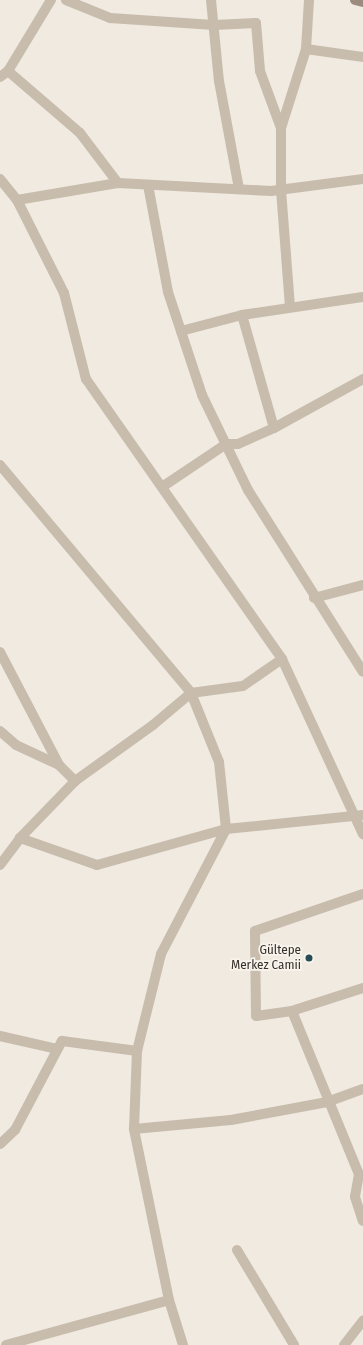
<!DOCTYPE html>
<html>
<head>
<meta charset="utf-8">
<style>
  body { margin:0 }
  #map { position:relative; width:363px; height:1345px; overflow:hidden; background:#f0eae0; font-family:"Fira Sans Condensed",sans-serif }
  div>[style] { position:absolute }
  .street>* { height:10px; margin:-5px; padding:0 5px; transform-origin:5px; border-radius:5px; background:#c8bcad }
  .secondary>* { height:10px; margin:-5px; padding:0 5px; transform-origin:5px; border-radius:5px; background:#9b8c7f }
  .dots>* { width:11px; height:11px; translate:-50% -50%; box-sizing:border-box; border:2px solid #f8f4ec; border-radius:50% }
  span { translate:-50% -50%; white-space:nowrap; text-align:center; line-height:1.15; -webkit-text-stroke:3.5px #f8f4ec; paint-order:stroke }
  .poi-label { font-size:13px; color:#37302b }
  .right { translate:-100% -50%; text-align:right }
</style>
</head>
<body>
<div id="map">
  <div class="street">
    <i style="left:66px;top:0;width:48px;rotate:22.2deg"></i>
    <i style="left:110px;top:18px;width:104px;rotate:3.9deg"></i>
    <i style="left:214px;top:25px;width:42px;rotate:-2.7deg"></i>
    <i style="left:256px;top:23px;width:48px;rotate:85.2deg"></i>
    <i style="left:260px;top:71px;width:61px;rotate:69.8deg"></i>
    <i style="left:281px;top:128px;width:62px;rotate:90deg"></i>
    <i style="left:281px;top:190px;width:117px;rotate:85.6deg"></i>
    <i style="left:211px;top:0;width:81px;rotate:84.4deg"></i>
    <i style="left:219px;top:81px;width:110px;rotate:79.5deg"></i>
    <i style="left:306px;top:49px;width:58px;rotate:8deg"></i>
    <i style="left:8px;top:71px;width:95px;rotate:40.7deg"></i>
    <i style="left:80px;top:133px;width:63px;rotate:52.8deg"></i>
    <i style="left:0;top:77px;width:10px;rotate:-37deg"></i>
    <i style="left:8px;top:71px;width:83px;rotate:-58.8deg"></i>
    <i style="left:281px;top:128px;width:83px;rotate:-72.4deg"></i>
    <i style="left:306px;top:49px;width:49px;rotate:-86.5deg"></i>
    <i style="left:0;top:179px;width:27px;rotate:51deg"></i>
    <i style="left:17px;top:200px;width:104px;rotate:63.2deg"></i>
    <i style="left:64px;top:293px;width:89px;rotate:75.7deg"></i>
    <i style="left:86px;top:379px;width:342px;rotate:55deg"></i>
    <i style="left:282px;top:659px;width:193px;rotate:65.2deg"></i>
    <i style="left:148px;top:185px;width:109px;rotate:79.4deg"></i>
    <i style="left:168px;top:292px;width:108px;rotate:71.7deg"></i>
    <i style="left:202px;top:395px;width:106px;rotate:64.2deg"></i>
    <i style="left:248px;top:490px;width:215px;rotate:57.7deg"></i>
    <i style="left:17px;top:200px;width:102px;rotate:-9.6deg"></i>
    <i style="left:118px;top:183px;width:153px;rotate:3deg"></i>
    <i style="left:271px;top:191px;width:93px;rotate:-7.4deg"></i>
    <i style="left:242px;top:315px;width:117px;rotate:74.2deg"></i>
    <i style="left:181px;top:331px;width:63px;rotate:-14.7deg"></i>
    <i style="left:242px;top:315px;width:122px;rotate:-8.5deg"></i>
    <i style="left:0;top:465px;width:297px;rotate:50deg"></i>
    <i style="left:191px;top:693px;width:74px;rotate:67.9deg"></i>
    <i style="left:219px;top:762px;width:67px;rotate:84deg"></i>
    <i style="left:226px;top:829px;width:134px;rotate:164.4deg"></i>
    <i style="left:97px;top:865px;width:82px;rotate:-160.7deg"></i>
    <i style="left:162px;top:487px;width:77px;rotate:-33.9deg"></i>
    <i style="left:226px;top:444px;width:12px"></i>
    <i style="left:238px;top:444px;width:39px;rotate:-24deg"></i>
    <i style="left:274px;top:428px;width:102px;rotate:-28.8deg"></i>
    <i style="left:314px;top:598px;width:51px;rotate:-14.9deg"></i>
    <i style="left:0;top:652px;width:127px;rotate:62.4deg"></i>
    <i style="left:59px;top:765px;width:23px;rotate:45deg"></i>
    <i style="left:0;top:731px;width:21px;rotate:41deg"></i>
    <i style="left:16px;top:745px;width:47px;rotate:24.9deg"></i>
    <i style="left:0;top:865px;width:34px;rotate:-53deg"></i>
    <i style="left:20px;top:838px;width:79px;rotate:-46deg"></i>
    <i style="left:75px;top:781px;width:96px;rotate:-35.7deg"></i>
    <i style="left:153px;top:725px;width:50px;rotate:-40.1deg"></i>
    <i style="left:191px;top:693px;width:52px;rotate:-7.7deg"></i>
    <i style="left:243px;top:686px;width:47px;rotate:-34.7deg"></i>
    <i style="left:363px;top:988px;width:75px;rotate:162.1deg"></i>
    <i style="left:292px;top:1011px;width:176px;rotate:67.7deg"></i>
    <i style="left:359px;top:1174px;width:23px;rotate:100deg"></i>
    <i style="left:355px;top:1197px;width:25px;rotate:72deg"></i>
    <i style="left:292px;top:1011px;width:36px;rotate:172deg"></i>
    <i style="left:256px;top:1016px;width:85px;rotate:-90.7deg"></i>
    <i style="left:255px;top:931px;width:114px;rotate:-18.9deg"></i>
    <i style="left:0;top:1036px;width:58px;rotate:12.8deg"></i>
    <i style="left:134px;top:1129px;width:97px;rotate:-5.3deg"></i>
    <i style="left:231px;top:1120px;width:98px;rotate:-10.6deg"></i>
    <i style="left:327px;top:1102px;width:38px;rotate:-20deg"></i>
    <i style="left:0;top:1144px;width:21px;rotate:-43deg"></i>
    <i style="left:15px;top:1130px;width:101px;rotate:-62.2deg"></i>
    <i style="left:62px;top:1041px;width:76px;rotate:7.6deg"></i>
    <i style="left:237px;top:1250px;width:111px;rotate:59deg"></i>
    <i style="left:6px;top:1345px;width:169px;rotate:-15.4deg"></i>
    <i style="left:183px;top:1345px;width:47px;rotate:-107.3deg"></i>
    <i style="left:169px;top:1300px;width:175px;rotate:-101.6deg"></i>
    <i style="left:134px;top:1129px;width:78px;rotate:-87.8deg"></i>
    <i style="left:137px;top:1051px;width:100px;rotate:-76.1deg"></i>
    <i style="left:161px;top:954px;width:141px;rotate:-62.5deg"></i>
    <i style="left:226px;top:829px;width:138px;rotate:-5.8deg"></i>
    <i style="left:344px;top:1345px;width:31px;rotate:-52deg"></i>
  </div>
  <div class="secondary">
    <i style="left:355px;top:0;width:8px;rotate:14deg"></i>
  </div>
  <div class="dots">
    <i style="left:309px;top:958px;background:#254c54"></i>
  </div>
  <div class="poi-label">
    <span class="right" style="left:301px;top:958px">Gültepe<br>Merkez Camii</span>
  </div>
</div>
</body>
</html>
